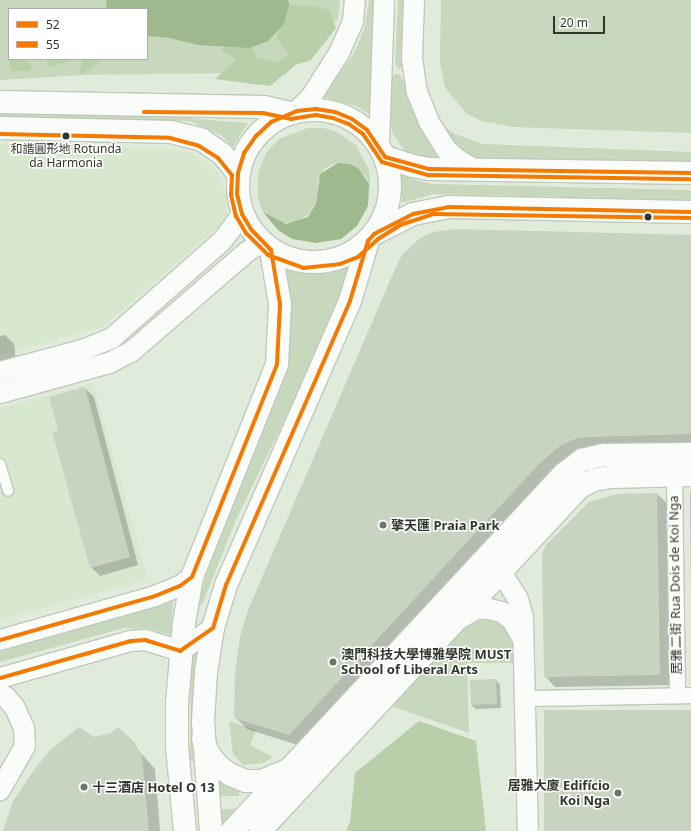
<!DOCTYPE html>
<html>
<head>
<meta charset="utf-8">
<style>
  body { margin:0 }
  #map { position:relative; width:691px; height:831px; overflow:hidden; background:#e1ebdb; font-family:"Noto Sans","Noto Sans SC",sans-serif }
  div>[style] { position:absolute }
  .built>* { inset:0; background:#d8e8ce }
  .green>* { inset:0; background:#c8d8bd }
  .forest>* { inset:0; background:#b8cfaa }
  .water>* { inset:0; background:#9eb98e }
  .shadow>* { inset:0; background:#0003 }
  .building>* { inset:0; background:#c9d3c2; transform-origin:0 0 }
  .roads { filter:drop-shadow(1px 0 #c0c8bc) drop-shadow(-1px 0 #c0c8bc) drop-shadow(0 1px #c0c8bc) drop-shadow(0 -1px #c0c8bc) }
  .service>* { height:10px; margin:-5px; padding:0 5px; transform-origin:5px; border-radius:5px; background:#fafcfa }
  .pedestrian>* { height:15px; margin:-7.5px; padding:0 7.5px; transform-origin:7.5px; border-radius:7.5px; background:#fafcfa }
  .minor>* { height:20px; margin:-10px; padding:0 10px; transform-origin:10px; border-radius:10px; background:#fafcfa }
  .tertiary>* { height:22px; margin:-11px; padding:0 11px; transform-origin:11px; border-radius:11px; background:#fafcfa }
  .secondary>* { height:22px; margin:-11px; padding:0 11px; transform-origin:11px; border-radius:11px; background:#fafcfa }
  .primary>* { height:22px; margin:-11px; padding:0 11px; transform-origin:11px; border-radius:11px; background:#fafcfa }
  .primary>.ring { margin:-11px; padding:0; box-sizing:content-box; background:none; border:22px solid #fafcfa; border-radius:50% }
  .bus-1>* { height:4px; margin:-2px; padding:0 2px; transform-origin:2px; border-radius:2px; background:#f57a02 }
  .bus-2>* { height:4px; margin:-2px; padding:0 2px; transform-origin:2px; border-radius:2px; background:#f57a02 }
  .dots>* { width:11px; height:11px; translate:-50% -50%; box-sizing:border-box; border:2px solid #fff; border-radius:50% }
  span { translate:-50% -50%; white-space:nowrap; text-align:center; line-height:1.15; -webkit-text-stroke:3px #fff; paint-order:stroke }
  .bus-label { font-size:12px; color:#30372c }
  .poi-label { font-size:13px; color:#30372c; font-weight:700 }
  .left { translate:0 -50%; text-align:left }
  .right { translate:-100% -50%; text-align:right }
  .street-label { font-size:13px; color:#30372c }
  .legend { position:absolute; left:8px; top:8px; width:140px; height:52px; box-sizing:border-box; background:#fff; border:1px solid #acafab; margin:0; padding:5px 7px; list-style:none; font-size:12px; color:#30372c }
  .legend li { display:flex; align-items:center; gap:8px; height:20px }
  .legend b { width:20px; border:1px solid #acafab }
  .scale { position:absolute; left:553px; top:16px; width:52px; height:18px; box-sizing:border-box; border:2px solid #30372c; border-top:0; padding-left:5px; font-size:12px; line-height:14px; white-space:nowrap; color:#30372c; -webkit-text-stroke:3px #fff; paint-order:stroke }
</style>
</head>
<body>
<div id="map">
  <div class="built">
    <i style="clip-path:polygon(0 144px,170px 149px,192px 153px,210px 165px,218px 173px,226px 195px,227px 215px,220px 226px,103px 327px,0 356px)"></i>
    <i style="clip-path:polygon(93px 383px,148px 579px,0 620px,0 408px)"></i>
  </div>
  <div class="green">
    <i style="clip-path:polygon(evenodd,0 0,340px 0,338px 19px,285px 75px,237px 73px,82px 75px,0 80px,0 0,9px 9px,147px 9px,147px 59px,9px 59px,9px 9px)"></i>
    <i style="clip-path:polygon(369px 0,376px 0,371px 55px,371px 115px,356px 106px,323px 97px,354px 53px,364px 29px)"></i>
    <i style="clip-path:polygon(398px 0,405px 0,404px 65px,399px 69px,395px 64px)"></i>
    <i style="clip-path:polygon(441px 0,691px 0,691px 133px,512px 127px,481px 121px,467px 114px,445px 88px,440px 63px)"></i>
    <i style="clip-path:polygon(396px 73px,400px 75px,414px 100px,432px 119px,455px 134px,482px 144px,691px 152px,691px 163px,419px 159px,404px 150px,393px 134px,389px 119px,392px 78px)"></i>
    <i style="clip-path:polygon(0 113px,185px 118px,248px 123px,233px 147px,221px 135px,189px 121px,0 116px)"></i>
    <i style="clip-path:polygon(308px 128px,323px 128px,337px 132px,356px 145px,369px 170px,370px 182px,369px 196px,367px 179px,359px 169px,334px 164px,324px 169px,318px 180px,316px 204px,312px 212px,297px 222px,282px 223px,263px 212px,258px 198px,258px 173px,266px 153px,279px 139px)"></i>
    <i style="clip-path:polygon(402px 172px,416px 180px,432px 184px,691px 190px,691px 200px,433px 194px,402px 203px)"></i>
    <i style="clip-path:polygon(353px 266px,306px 375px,235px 522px,202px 605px,198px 607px,210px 559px,288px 355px,291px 316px,288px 289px,280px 267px,302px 273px,329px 274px)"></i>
    <i style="clip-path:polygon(170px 600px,173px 601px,171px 635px,150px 629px,124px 628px,0 662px,0 649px)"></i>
    <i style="clip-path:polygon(489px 619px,506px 628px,515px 645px,516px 663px,467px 663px,469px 733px,391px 706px,453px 633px,464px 624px)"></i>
    <i style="clip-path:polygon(199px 648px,197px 665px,194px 762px,190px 759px,191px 649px)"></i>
    <i style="clip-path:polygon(229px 721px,256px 730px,250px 745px,273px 757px,263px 763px,243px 765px,233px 754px)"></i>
    <i style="clip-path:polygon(222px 778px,240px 785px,239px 796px,219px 796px,218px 781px)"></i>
    <i style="clip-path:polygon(239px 808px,223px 826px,220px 824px,220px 810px)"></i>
  </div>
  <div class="forest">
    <i style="clip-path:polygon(289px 5px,313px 6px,329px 10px,336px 28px,311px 60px,295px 65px,270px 86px,215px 79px,237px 59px,221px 51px,230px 36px,248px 41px,257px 58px,277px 63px,289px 54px,277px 39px,278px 21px)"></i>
    <i style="clip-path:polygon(9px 58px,27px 61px,32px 67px,29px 71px,12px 71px,9px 67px)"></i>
    <i style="clip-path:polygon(46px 59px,69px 59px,69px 61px,49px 67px)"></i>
    <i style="clip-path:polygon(83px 59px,102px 59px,82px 75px,79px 70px)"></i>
    <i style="clip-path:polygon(419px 721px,476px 741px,486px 831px,346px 831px,350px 822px,355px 773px)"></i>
  </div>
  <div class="water">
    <i style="clip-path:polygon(106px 0,288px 0,289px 5px,284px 24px,268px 41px,250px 48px,198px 45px,170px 38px,147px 36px,147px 9px,107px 9px)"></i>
    <i style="clip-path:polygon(338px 163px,350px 164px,359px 169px,369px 184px,368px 206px,357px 226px,341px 239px,316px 243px,292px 239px,278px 230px,263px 212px,286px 224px,308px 217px,316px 204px,320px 174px)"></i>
  </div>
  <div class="shadow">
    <i style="clip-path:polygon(691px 236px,691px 446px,590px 449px,301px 746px,247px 729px,235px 717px)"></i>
    <i style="clip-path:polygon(5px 335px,14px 344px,16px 360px,0 364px,0 336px)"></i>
    <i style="clip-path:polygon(85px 388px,94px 397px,138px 565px,100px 576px,91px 567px)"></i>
    <i style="clip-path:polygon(690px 493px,691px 493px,691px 599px)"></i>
    <i style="clip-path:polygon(657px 494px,668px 504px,670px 685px,555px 687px,545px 676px)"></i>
    <i style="clip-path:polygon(496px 680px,500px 685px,501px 708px,476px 709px,471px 705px)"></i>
    <i style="clip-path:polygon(94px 738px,130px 741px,155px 769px,160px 831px,4px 831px)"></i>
  </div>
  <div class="building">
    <i style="clip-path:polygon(455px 229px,691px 235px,691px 434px,590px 437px,578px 438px,561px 445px,539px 464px,289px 735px,234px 718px,235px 672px,240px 637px,248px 610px,395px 269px,402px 255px,420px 238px,433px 232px)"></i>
    <i style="clip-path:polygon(85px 387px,130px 557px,90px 568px,52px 432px,58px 430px,49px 397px)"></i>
    <i style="clip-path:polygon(657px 493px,660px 675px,544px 677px,542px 555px,546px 545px,589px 502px,617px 494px)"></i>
    <i style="left:496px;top:679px;width:25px;height:26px;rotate:88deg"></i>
    <i style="left:691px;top:710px;width:121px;height:147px;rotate:90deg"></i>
    <i style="clip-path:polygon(79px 727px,94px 737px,111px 733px,118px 727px,134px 742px,142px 756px,149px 831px,3px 831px,13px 801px,32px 773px,49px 751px)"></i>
  </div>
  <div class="roads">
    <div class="service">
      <i style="left:0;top:464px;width:28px;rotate:73deg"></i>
    </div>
    <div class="pedestrian">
      <i style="left:674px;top:476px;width:219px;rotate:89.2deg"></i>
      <i style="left:525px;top:698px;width:166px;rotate:-1deg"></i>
    </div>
    <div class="minor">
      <i style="left:414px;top:0;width:58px;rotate:92deg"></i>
      <i style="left:412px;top:58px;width:34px;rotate:82deg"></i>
      <i style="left:417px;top:92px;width:32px;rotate:68deg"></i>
      <i style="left:429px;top:122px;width:32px;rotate:58deg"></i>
      <i style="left:446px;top:149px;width:16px;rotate:43deg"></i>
      <i style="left:458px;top:160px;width:20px;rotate:30deg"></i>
      <i style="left:297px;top:111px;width:20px;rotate:-45deg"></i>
      <i style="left:311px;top:97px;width:52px;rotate:-57.5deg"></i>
      <i style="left:339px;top:53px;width:35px;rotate:-66deg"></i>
      <i style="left:353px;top:21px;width:21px;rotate:-85deg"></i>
      <i style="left:379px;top:145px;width:145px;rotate:-88deg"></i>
      <i style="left:0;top:372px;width:88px;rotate:-15.1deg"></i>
      <i style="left:85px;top:349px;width:29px;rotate:-22deg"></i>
      <i style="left:112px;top:338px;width:147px;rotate:-41.4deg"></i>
      <i style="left:222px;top:241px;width:34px;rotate:-53deg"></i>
      <i style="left:0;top:393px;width:113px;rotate:-15.4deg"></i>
      <i style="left:109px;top:363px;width:25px;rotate:-27deg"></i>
      <i style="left:131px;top:352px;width:153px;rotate:-40.8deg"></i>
      <i style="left:247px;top:252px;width:18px;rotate:-34deg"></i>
      <i style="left:490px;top:561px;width:16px;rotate:45deg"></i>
      <i style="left:501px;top:572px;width:32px;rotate:58deg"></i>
      <i style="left:518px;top:599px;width:20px;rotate:75deg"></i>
      <i style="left:523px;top:618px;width:213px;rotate:88.7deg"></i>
      <i style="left:457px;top:620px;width:22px;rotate:-30deg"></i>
      <i style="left:476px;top:609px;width:13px"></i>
      <i style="left:489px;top:609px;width:13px;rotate:13deg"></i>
      <i style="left:502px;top:612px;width:13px;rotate:39deg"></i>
      <i style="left:512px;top:620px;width:22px;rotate:60deg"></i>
      <i style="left:0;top:640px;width:161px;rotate:-15.8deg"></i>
      <i style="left:155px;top:596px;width:27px;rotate:-22deg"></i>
      <i style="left:180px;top:586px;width:15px;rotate:-37deg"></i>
      <i style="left:0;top:678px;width:136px;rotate:-15.8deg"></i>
      <i style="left:131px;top:641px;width:14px;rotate:-4deg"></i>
      <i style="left:145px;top:640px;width:37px;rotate:17deg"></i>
      <i style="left:180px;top:651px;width:40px;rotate:-34.9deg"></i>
      <i style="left:0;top:694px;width:7px;rotate:27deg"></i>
      <i style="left:6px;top:697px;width:14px;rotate:51deg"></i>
      <i style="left:15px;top:708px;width:22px;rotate:66deg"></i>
      <i style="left:24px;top:728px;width:18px;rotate:87deg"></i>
      <i style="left:25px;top:746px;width:51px;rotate:119.6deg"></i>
    </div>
    <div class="tertiary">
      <i style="left:203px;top:739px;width:15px;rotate:70deg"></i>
      <i style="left:208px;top:753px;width:16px;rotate:52deg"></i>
      <i style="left:218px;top:766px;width:16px;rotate:35deg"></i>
      <i style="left:231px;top:775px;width:16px;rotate:22deg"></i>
      <i style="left:246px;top:781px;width:16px"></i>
      <i style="left:262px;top:781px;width:26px;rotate:-23deg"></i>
      <i style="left:232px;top:831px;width:488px;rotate:-47.1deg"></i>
      <i style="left:564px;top:474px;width:23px;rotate:-38deg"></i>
      <i style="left:582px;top:460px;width:23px;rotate:-13deg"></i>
      <i style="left:604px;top:455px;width:87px;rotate:-0.7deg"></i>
      <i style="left:260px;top:831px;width:470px;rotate:-47.1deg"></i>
      <i style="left:580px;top:487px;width:16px;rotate:-27deg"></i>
      <i style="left:594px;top:480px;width:15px;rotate:-11deg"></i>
      <i style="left:609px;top:477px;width:82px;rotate:-1.4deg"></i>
    </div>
    <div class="secondary">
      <i style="left:185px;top:831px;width:84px;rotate:-95.4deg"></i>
      <i style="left:177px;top:747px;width:44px;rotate:-90deg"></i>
      <i style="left:177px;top:703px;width:80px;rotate:-85deg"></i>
      <i style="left:184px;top:623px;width:47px;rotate:-80.1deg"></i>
      <i style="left:192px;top:577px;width:229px;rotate:-68.2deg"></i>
      <i style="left:277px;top:364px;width:60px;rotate:-87.1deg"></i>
      <i style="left:280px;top:304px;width:55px;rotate:-99.5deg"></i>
      <i style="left:211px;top:831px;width:110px;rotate:-94.2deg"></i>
      <i style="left:203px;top:721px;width:49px;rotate:-86.5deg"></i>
      <i style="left:206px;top:672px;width:45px;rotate:-81deg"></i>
      <i style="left:213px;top:628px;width:45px;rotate:-73.2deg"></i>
      <i style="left:226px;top:585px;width:310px;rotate:-66.4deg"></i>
      <i style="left:350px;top:301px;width:63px;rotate:-73.3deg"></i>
    </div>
    <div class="primary">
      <i style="left:0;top:102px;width:264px;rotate:1.1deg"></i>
      <i style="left:264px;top:107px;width:28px;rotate:13deg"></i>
      <i class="ring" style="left:238px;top:110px;width:130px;height:130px"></i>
      <i style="left:0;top:128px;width:171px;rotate:1.3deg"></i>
      <i style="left:171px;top:132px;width:32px;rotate:14deg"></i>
      <i style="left:202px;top:140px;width:24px;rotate:35deg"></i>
      <i style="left:222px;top:154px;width:25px;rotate:50deg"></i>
      <i style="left:385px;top:157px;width:29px;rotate:18deg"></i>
      <i style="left:413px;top:166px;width:16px;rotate:11deg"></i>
      <i style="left:429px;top:169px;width:262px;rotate:0.9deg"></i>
      <i style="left:374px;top:234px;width:44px;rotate:-27.1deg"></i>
      <i style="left:413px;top:214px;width:36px;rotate:-11deg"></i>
      <i style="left:448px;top:207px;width:243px;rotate:1.2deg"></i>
    </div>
  </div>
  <div class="bus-1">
    <i style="left:0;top:640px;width:161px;rotate:-15.8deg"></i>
    <i style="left:155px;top:596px;width:27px;rotate:-22deg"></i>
    <i style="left:180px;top:586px;width:15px;rotate:-37deg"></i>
    <i style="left:192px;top:577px;width:229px;rotate:-68.2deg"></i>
    <i style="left:277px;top:364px;width:60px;rotate:-87.1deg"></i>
    <i style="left:280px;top:304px;width:55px;rotate:-99.5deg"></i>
    <i style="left:271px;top:250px;width:29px;rotate:-134deg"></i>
    <i style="left:251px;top:229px;width:17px;rotate:-121deg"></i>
    <i style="left:242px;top:214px;width:21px;rotate:-104deg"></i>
    <i style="left:237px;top:194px;width:21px;rotate:-87deg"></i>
    <i style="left:238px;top:173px;width:21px;rotate:-73deg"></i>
    <i style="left:244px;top:153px;width:21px;rotate:-55deg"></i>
    <i style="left:256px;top:136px;width:21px;rotate:-43deg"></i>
    <i style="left:271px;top:122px;width:28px;rotate:-23deg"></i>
    <i style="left:297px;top:111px;width:19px;rotate:-6deg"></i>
    <i style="left:316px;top:109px;width:19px;rotate:9deg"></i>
    <i style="left:335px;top:112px;width:18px;rotate:22deg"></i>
    <i style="left:352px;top:119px;width:19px;rotate:36deg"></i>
    <i style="left:367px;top:130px;width:32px;rotate:56deg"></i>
    <i style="left:385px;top:157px;width:46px;rotate:15.3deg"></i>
    <i style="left:429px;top:169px;width:262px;rotate:0.9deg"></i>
    <i style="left:0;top:678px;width:136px;rotate:-15.8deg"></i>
    <i style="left:131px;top:641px;width:14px;rotate:-4deg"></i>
    <i style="left:145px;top:640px;width:37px;rotate:17deg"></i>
    <i style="left:180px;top:651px;width:40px;rotate:-34.9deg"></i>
    <i style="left:213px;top:628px;width:45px;rotate:-73.2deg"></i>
    <i style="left:226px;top:585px;width:310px;rotate:-66.4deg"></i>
    <i style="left:350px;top:301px;width:63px;rotate:-73.3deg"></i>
    <i style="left:368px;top:241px;width:9px;rotate:-49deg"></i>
    <i style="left:374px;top:234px;width:44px;rotate:-27.1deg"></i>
    <i style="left:413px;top:214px;width:36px;rotate:-11deg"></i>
    <i style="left:448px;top:207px;width:243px;rotate:1.2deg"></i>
  </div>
  <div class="bus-2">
    <i style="left:144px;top:112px;width:119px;rotate:0.5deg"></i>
    <i style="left:263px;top:113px;width:29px;rotate:12deg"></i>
    <i style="left:291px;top:119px;width:25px;rotate:-9deg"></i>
    <i style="left:316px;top:115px;width:17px;rotate:10deg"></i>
    <i style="left:333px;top:118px;width:17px;rotate:21deg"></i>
    <i style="left:349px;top:124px;width:17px;rotate:36deg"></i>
    <i style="left:363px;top:134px;width:34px;rotate:56deg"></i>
    <i style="left:382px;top:162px;width:48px;rotate:15.8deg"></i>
    <i style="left:428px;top:175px;width:263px;rotate:0.9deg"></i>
    <i style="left:0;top:134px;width:170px;rotate:1.3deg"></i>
    <i style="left:170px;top:138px;width:30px;rotate:15deg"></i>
    <i style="left:199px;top:146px;width:22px;rotate:32deg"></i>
    <i style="left:218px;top:158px;width:22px;rotate:51deg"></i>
    <i style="left:232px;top:175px;width:20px;rotate:93deg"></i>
    <i style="left:231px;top:195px;width:22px;rotate:77deg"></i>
    <i style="left:236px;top:216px;width:20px;rotate:60deg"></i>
    <i style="left:246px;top:233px;width:31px;rotate:45deg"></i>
    <i style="left:268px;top:255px;width:37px;rotate:20deg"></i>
    <i style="left:303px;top:268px;width:37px;rotate:-6deg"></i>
    <i style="left:340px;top:264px;width:19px;rotate:-21deg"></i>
    <i style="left:358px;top:257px;width:27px;rotate:-42deg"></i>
    <i style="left:378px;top:239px;width:26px;rotate:-32deg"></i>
    <i style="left:400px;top:225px;width:35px;rotate:-18deg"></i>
    <i style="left:433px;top:214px;width:258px;rotate:0.9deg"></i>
  </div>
  <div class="dots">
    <i style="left:66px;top:136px;background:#30372c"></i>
    <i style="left:648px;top:217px;background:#30372c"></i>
    <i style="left:383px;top:525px;background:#6e7669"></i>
    <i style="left:333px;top:662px;background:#6e7669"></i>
    <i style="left:84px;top:787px;background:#6e7669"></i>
    <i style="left:618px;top:793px;background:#6e7669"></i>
  </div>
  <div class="bus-label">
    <span style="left:66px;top:156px">和諧圓形地 Rotunda<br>da Harmonia</span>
  </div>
  <div class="poi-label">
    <span class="left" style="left:391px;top:525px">擎天匯 Praia Park</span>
    <span class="left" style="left:341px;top:662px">澳門科技大學博雅學院 MUST<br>School of Liberal Arts</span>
    <span class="right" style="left:610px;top:793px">居雅大廈 Edifício<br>Koi Nga</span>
    <span class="left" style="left:92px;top:787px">十三酒店 Hotel O 13</span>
  </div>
  <div class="street-label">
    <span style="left:675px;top:585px;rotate:-91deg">居雅二街 Rua Dois de Koi Nga</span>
  </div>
  <ul class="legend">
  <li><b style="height:5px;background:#f57a02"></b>52</li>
  <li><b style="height:5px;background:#f57a02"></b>55</li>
  </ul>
  <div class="scale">20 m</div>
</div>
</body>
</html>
